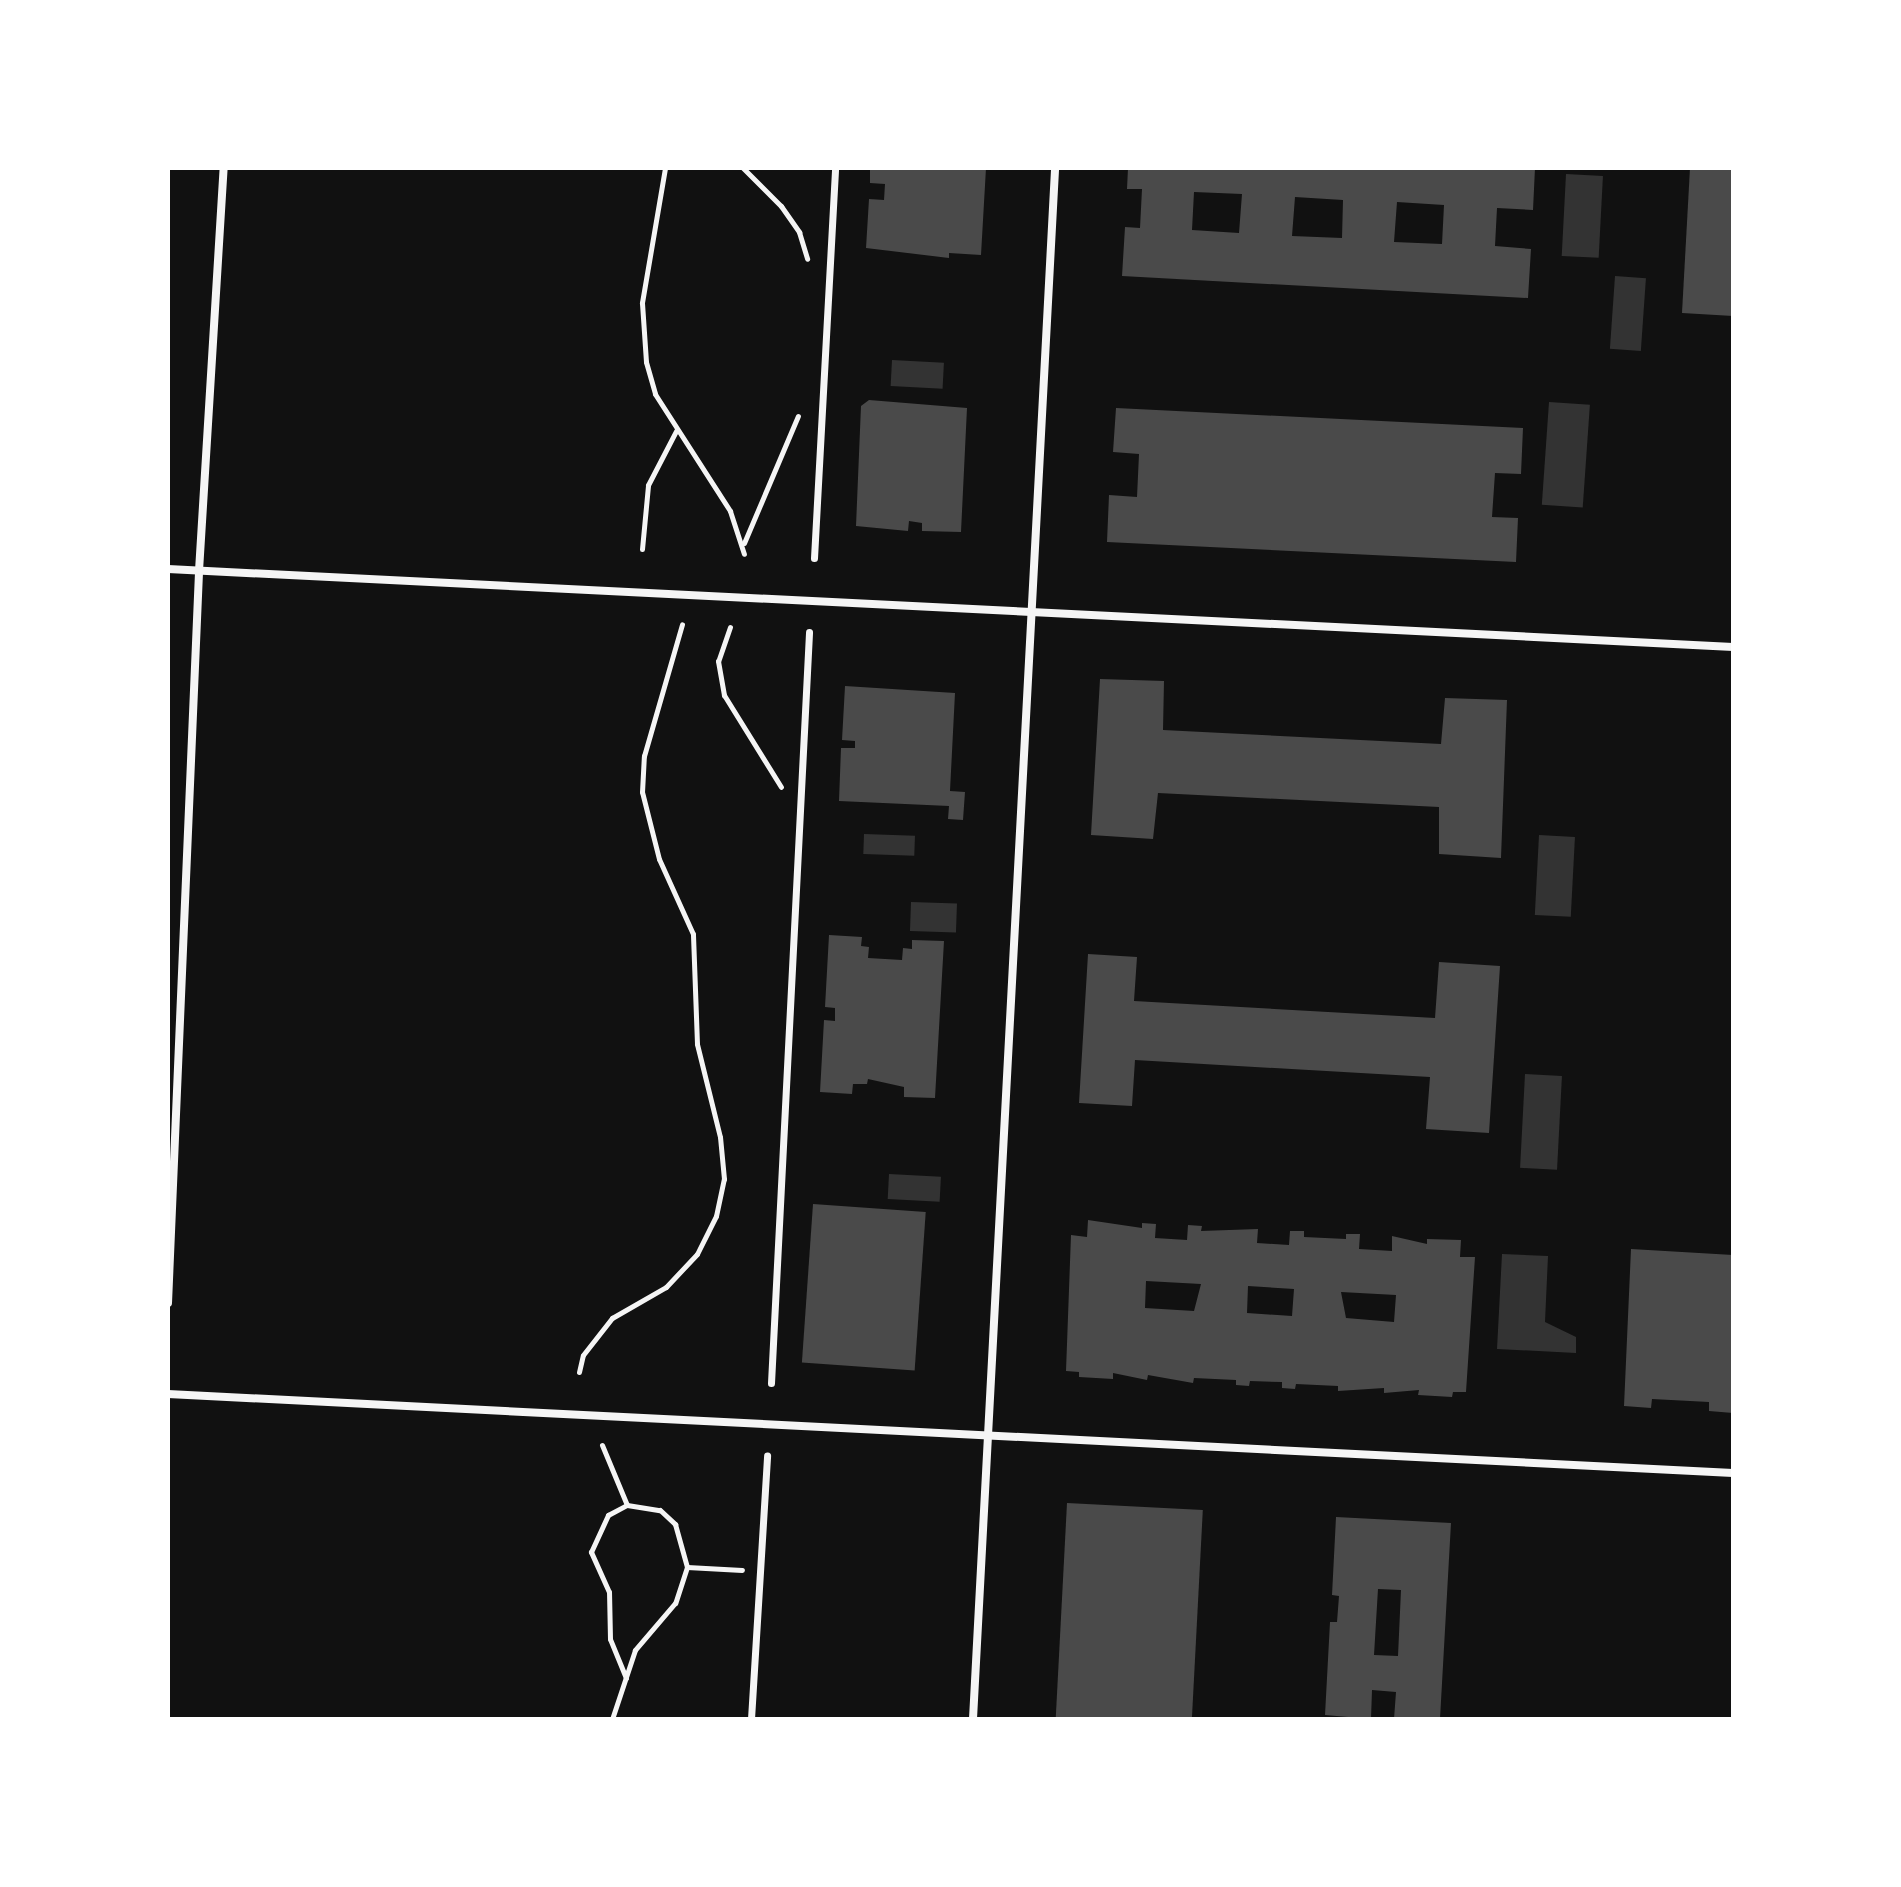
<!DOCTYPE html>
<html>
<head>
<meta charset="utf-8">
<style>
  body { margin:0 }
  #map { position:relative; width:1901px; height:1887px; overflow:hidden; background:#111; font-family:"Exo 2",sans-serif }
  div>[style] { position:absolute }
  .water>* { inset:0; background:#333; transform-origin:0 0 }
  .building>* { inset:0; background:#4a4a4a; transform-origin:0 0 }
  .path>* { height:5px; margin:-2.5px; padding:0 2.5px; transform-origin:2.5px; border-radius:2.5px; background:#f5f5f5 }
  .pedestrian>* { height:7px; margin:-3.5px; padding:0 3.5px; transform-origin:3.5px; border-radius:3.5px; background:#f5f5f5 }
  .minor>* { height:8px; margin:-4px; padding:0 4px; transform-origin:4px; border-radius:4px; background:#f5f5f5 }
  span { translate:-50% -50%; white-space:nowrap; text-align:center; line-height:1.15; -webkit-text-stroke:6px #fff; paint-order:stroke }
  .frame { position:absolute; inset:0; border:170px solid #fff; pointer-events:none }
</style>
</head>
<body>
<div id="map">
  <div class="water">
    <i style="left:1566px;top:174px;width:37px;height:82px;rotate:3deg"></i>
    <i style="left:1615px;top:276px;width:31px;height:73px;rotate:4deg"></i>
    <i style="left:892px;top:360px;width:52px;height:26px;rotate:3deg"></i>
    <i style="left:1549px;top:402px;width:41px;height:103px;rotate:4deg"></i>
    <i style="left:864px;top:834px;width:51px;height:20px;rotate:2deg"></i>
    <i style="left:1539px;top:835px;width:36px;height:80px;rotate:3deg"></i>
    <i style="left:911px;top:902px;width:46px;height:29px;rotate:2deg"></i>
    <i style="left:1525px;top:1074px;width:37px;height:94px;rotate:3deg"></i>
    <i style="left:889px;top:1174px;width:52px;height:25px;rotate:3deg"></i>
    <i style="clip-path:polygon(1502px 1254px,1548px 1256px,1545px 1322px,1576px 1337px,1576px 1353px,1497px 1349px)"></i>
  </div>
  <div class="building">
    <i style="clip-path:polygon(870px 168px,986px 168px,981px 255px,949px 253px,949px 258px,866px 248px,869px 199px,884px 200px,885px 184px,870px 183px)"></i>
    <i style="clip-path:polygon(evenodd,1128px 168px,1535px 168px,1533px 210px,1497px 208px,1495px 246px,1531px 249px,1528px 298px,1122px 276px,1125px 227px,1140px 228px,1142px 189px,1127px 189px,1128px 168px,1194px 192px,1242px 194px,1239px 233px,1192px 230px,1194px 192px,1128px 168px,1295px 197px,1343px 200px,1342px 238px,1292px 236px,1295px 197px,1128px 168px,1397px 202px,1444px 205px,1442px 244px,1394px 242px,1397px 202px)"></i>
    <i style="clip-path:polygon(1690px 168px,1733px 168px,1733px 316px,1682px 313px)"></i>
    <i style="clip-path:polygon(869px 400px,967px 408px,961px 532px,922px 531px,922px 523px,909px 521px,908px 531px,856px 526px,861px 406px)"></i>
    <i style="clip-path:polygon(1116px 408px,1523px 428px,1521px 474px,1495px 473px,1492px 517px,1518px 518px,1516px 562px,1107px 542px,1109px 495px,1137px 497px,1139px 454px,1113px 452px)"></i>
    <i style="clip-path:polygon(1100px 679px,1164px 681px,1163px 730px,1441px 744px,1445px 698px,1507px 700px,1501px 858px,1439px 854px,1439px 807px,1158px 793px,1153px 839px,1091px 835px)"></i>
    <i style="clip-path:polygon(845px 686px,955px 693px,950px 791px,965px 792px,963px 820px,948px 819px,949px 806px,839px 801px,841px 748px,855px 748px,855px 741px,842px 740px)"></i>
    <i style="clip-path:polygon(829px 935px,862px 937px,861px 946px,869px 947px,868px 958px,902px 960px,903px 948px,912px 949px,912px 940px,944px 941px,935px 1098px,904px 1097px,904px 1087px,868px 1079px,867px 1084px,853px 1084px,852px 1094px,820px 1092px,824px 1020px,835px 1021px,835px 1008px,825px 1007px)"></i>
    <i style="clip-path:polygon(1088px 954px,1137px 957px,1134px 1001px,1435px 1018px,1439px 962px,1500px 966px,1489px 1133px,1426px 1129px,1430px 1077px,1135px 1060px,1132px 1106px,1079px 1103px)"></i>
    <i style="left:813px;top:1204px;width:113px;height:159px;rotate:4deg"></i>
    <i style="clip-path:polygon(evenodd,1088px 1220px,1142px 1228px,1142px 1223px,1156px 1224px,1155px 1238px,1187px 1240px,1188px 1225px,1202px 1226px,1201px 1231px,1258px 1229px,1257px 1243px,1289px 1245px,1290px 1231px,1304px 1231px,1304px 1237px,1346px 1239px,1346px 1234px,1360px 1234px,1359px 1249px,1392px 1251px,1392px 1236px,1427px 1244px,1427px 1239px,1461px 1240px,1460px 1257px,1475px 1257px,1466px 1392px,1453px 1392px,1452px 1397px,1418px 1395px,1419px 1390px,1384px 1393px,1384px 1388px,1338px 1391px,1338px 1386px,1296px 1384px,1295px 1389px,1282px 1388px,1282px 1382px,1250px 1381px,1249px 1386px,1236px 1385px,1236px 1380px,1194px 1378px,1193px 1383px,1148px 1375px,1147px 1380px,1113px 1373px,1113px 1379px,1079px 1377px,1079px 1372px,1066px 1371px,1071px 1235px,1087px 1237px,1088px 1220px,1146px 1281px,1201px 1284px,1194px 1311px,1145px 1308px,1146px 1281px,1088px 1220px,1248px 1286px,1294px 1289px,1292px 1316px,1247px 1313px,1248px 1286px,1088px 1220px,1341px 1292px,1396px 1295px,1394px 1322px,1346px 1318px,1341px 1292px)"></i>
    <i style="clip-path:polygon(1631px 1249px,1733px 1255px,1733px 1413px,1709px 1411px,1709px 1402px,1652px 1399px,1651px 1408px,1624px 1406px)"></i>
    <i style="left:1067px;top:1503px;width:136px;height:216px;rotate:3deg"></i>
    <i style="clip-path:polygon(evenodd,1336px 1517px,1451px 1523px,1440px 1719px,1394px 1719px,1396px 1692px,1372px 1690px,1371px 1719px,1325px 1715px,1330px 1622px,1337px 1622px,1339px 1596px,1332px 1595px,1336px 1517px,1378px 1589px,1401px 1590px,1398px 1656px,1374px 1655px,1378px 1589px)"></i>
  </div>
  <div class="path">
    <i style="left:665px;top:168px;width:137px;rotate:99.7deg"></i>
    <i style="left:642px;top:303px;width:59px;rotate:86.1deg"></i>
    <i style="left:646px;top:362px;width:33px;rotate:74deg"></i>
    <i style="left:655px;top:394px;width:139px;rotate:57.3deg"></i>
    <i style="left:730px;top:511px;width:45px;rotate:72deg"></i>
    <i style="left:743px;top:168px;width:54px;rotate:45deg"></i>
    <i style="left:781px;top:206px;width:32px;rotate:55deg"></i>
    <i style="left:799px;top:232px;width:28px;rotate:73deg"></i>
    <i style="left:744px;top:543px;width:138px;rotate:-67deg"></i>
    <i style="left:642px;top:549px;width:64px;rotate:-84.6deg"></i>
    <i style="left:648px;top:485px;width:61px;rotate:-62.6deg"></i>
    <i style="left:730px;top:627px;width:36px;rotate:109deg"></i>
    <i style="left:718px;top:661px;width:35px;rotate:80deg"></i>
    <i style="left:724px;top:695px;width:108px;rotate:58.2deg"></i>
    <i style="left:579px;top:1372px;width:17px;rotate:-77deg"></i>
    <i style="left:583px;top:1355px;width:47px;rotate:-51.9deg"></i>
    <i style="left:612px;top:1318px;width:62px;rotate:-29.9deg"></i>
    <i style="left:666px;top:1287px;width:45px;rotate:-46.8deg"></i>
    <i style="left:697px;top:1254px;width:42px;rotate:-63.4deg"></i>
    <i style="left:716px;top:1216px;width:38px;rotate:-78deg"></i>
    <i style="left:724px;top:1179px;width:42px;rotate:-95.4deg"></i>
    <i style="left:720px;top:1137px;width:96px;rotate:-103.9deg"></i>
    <i style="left:697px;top:1044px;width:110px;rotate:-92.1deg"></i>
    <i style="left:693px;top:934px;width:82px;rotate:-114.4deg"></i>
    <i style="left:659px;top:859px;width:69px;rotate:-104.2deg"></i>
    <i style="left:642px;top:792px;width:36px;rotate:-87deg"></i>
    <i style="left:644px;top:756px;width:137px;rotate:-73.9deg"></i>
    <i style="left:602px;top:1445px;width:65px;rotate:67.4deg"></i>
    <i style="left:627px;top:1505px;width:33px;rotate:9deg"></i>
    <i style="left:660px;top:1510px;width:21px;rotate:43deg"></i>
    <i style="left:675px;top:1524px;width:45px;rotate:74.4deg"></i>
    <i style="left:687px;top:1567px;width:38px;rotate:108deg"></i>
    <i style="left:675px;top:1603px;width:62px;rotate:130.4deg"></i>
    <i style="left:635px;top:1650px;width:73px;rotate:108.4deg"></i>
    <i style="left:687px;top:1567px;width:55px;rotate:3.1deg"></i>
    <i style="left:626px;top:1678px;width:42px;rotate:-112.3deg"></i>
    <i style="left:610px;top:1639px;width:47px;rotate:-91.2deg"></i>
    <i style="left:609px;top:1592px;width:44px;rotate:-114.2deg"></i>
    <i style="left:591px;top:1552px;width:41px;rotate:-65.3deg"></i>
    <i style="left:608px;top:1515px;width:21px;rotate:-28deg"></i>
  </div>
  <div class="pedestrian">
    <i style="left:814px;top:558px;width:391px;rotate:-86.9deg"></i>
    <i style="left:771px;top:1383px;width:752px;rotate:-87.1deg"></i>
    <i style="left:751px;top:1719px;width:264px;rotate:-86.5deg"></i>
  </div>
  <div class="minor">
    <i style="left:168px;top:569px;width:1567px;rotate:2.85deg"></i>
    <i style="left:168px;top:1303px;width:733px;rotate:-87.57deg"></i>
    <i style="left:199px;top:571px;width:404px;rotate:-86.5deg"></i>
    <i style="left:168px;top:1394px;width:1567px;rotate:2.89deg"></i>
    <i style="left:973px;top:1719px;width:1553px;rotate:-86.97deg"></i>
  </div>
  <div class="frame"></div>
</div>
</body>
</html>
